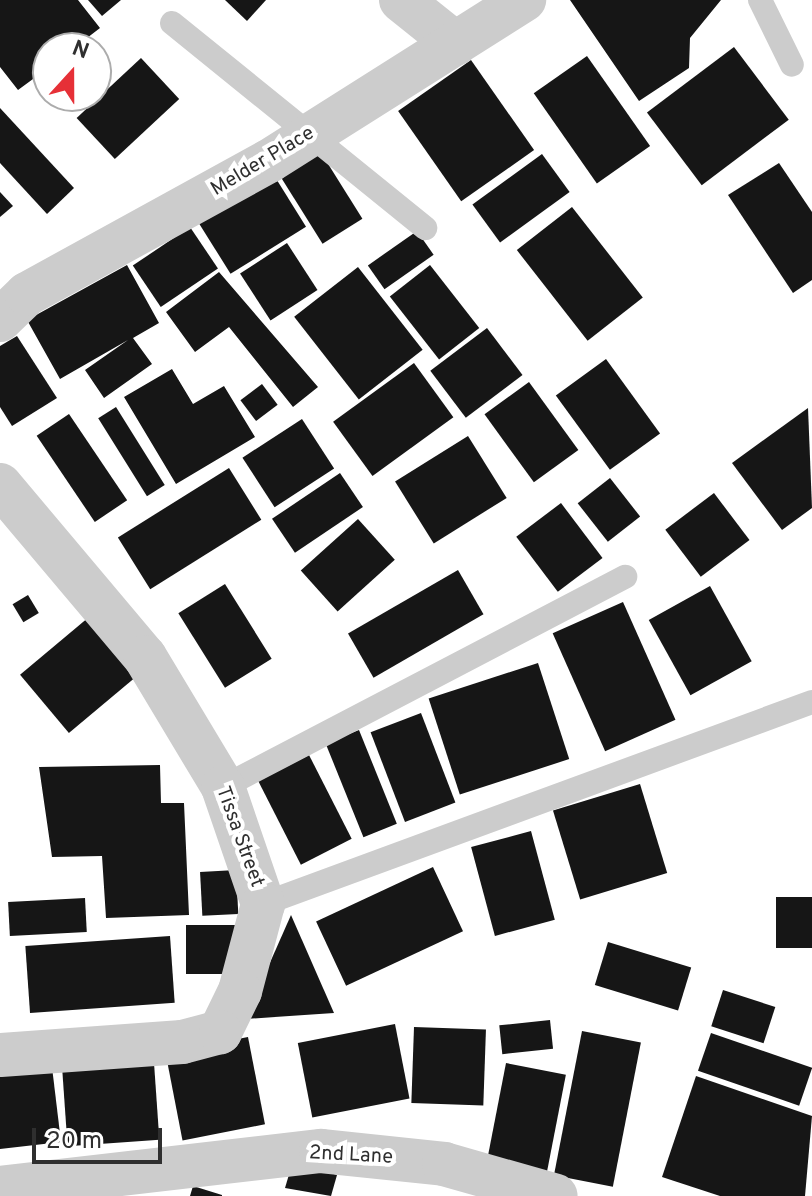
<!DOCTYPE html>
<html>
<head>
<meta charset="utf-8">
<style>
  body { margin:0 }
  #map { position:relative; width:812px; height:1196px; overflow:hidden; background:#fff; font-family:Overpass,sans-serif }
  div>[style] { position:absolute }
  .building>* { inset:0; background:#161616; transform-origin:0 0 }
  .lane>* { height:24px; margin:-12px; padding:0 12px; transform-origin:12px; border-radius:12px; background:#ccc }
  .street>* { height:44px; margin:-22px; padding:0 22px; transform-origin:22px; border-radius:22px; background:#ccc }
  span { translate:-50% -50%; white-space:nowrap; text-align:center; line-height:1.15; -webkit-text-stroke:8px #fff; paint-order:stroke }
  .street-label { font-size:20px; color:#2f2f2f }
  .north { position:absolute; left:32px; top:32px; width:80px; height:80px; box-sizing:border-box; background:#fff; border:2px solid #acacac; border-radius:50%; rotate:21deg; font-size:22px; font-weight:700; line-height:32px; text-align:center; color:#2f2f2f }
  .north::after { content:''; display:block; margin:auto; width:28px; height:36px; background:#e63037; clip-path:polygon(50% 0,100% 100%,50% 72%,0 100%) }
  .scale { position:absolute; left:32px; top:1128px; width:130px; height:36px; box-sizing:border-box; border:4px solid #2f2f2f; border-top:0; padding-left:10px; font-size:24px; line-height:28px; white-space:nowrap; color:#2f2f2f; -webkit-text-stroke:6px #fff; paint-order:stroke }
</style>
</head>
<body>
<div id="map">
  <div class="building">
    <i style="clip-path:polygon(0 0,78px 0,100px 28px,74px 48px,48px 48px,48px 68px,18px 90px,0 67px)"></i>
    <i style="clip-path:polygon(88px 0,121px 0,102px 16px)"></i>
    <i style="clip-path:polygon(225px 0,266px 0,247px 21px)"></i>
    <i style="clip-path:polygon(570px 0,721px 0,690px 38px,689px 68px,639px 101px)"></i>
    <i style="left:734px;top:47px;width:91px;height:109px;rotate:53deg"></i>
    <i style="left:587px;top:56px;width:110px;height:65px;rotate:55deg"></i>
    <i style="left:141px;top:58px;width:56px;height:88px;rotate:47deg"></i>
    <i style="left:471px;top:60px;width:110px;height:89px;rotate:55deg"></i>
    <i style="clip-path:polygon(0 108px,74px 188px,47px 214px,0 163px)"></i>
    <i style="left:320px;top:151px;width:80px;height:47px;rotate:58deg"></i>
    <i style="left:542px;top:154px;width:47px;height:86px;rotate:54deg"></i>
    <i style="clip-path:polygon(779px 163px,812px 212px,812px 280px,793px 293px,728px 195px)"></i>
    <i style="left:270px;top:169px;width:68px;height:89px;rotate:58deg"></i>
    <i style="clip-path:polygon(0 192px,13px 206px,0 217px)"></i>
    <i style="left:572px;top:207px;width:115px;height:70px;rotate:52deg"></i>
    <i style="left:190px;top:227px;width:50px;height:69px;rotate:56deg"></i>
    <i style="left:417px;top:231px;width:29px;height:60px;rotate:55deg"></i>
    <i style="left:287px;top:243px;width:56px;height:56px;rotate:57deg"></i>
    <i style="clip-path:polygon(127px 265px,159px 323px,133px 338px,152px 364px,104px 398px,85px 370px,128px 340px,60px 379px,27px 320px)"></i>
    <i style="left:430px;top:265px;width:80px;height:51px;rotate:52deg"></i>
    <i style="left:358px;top:267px;width:105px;height:81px;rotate:52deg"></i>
    <i style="clip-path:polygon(219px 272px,318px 387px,293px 407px,229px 327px,195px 352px,166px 312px)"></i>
    <i style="left:487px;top:328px;width:59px;height:71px;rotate:53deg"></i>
    <i style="clip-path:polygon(17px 336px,57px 398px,12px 426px,0 407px,0 346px)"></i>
    <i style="left:606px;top:359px;width:92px;height:62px;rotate:54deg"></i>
    <i style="left:414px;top:363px;width:67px;height:100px;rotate:54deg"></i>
    <i style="clip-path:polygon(172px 369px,193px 404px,224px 386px,255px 437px,176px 484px,124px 397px)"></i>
    <i style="left:529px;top:382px;width:84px;height:55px;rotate:54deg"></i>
    <i style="left:262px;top:384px;width:26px;height:27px;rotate:53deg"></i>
    <i style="left:116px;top:407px;width:92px;height:21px;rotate:58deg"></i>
    <i style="clip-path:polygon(808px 408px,812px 508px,782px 530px,732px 463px)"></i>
    <i style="left:69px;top:414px;width:104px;height:39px;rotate:56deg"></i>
    <i style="left:302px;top:419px;width:59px;height:71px;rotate:57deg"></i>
    <i style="left:468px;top:436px;width:73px;height:86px;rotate:58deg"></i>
    <i style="left:229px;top:468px;width:61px;height:131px;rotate:58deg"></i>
    <i style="left:340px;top:473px;width:41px;height:82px;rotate:56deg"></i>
    <i style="left:610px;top:478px;width:49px;height:41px;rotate:52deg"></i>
    <i style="left:714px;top:493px;width:59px;height:61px;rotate:53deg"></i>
    <i style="left:561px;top:503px;width:69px;height:56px;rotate:53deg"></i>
    <i style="left:358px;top:519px;width:55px;height:77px;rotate:48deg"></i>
    <i style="left:458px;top:570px;width:51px;height:127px;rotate:60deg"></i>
    <i style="left:225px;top:584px;width:88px;height:55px;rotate:58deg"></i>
    <i style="left:710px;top:586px;width:86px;height:70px;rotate:61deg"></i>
    <i style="left:28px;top:595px;width:21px;height:18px;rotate:59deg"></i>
    <i style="left:623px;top:602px;width:129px;height:77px;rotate:66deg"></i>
    <i style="left:89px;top:617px;width:76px;height:90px;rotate:50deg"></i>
    <i style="left:538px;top:663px;width:101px;height:115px;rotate:72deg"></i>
    <i style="left:421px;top:713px;width:96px;height:54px;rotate:69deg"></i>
    <i style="left:359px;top:730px;width:101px;height:36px;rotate:68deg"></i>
    <i style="left:309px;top:755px;width:94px;height:57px;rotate:63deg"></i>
    <i style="clip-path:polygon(160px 765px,161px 803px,184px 803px,189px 915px,106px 918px,102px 856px,52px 857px,39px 767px)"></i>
    <i style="left:640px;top:784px;width:93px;height:91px;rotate:73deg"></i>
    <i style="left:531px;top:831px;width:92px;height:62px;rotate:75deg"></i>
    <i style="left:433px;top:867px;width:71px;height:129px;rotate:65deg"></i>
    <i style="left:236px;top:870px;width:44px;height:36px;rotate:87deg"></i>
    <i style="left:812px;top:897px;width:51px;height:36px;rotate:90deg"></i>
    <i style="left:85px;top:898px;width:34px;height:77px;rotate:87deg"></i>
    <i style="clip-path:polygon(291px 915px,334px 1013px,245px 1019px)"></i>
    <i style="left:186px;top:925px;width:60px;height:49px"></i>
    <i style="left:170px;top:936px;width:67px;height:145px;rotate:86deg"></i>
    <i style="left:608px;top:942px;width:87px;height:45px;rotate:17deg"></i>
    <i style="left:723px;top:990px;width:55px;height:38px;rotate:18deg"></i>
    <i style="left:550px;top:1020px;width:29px;height:51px;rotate:84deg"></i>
    <i style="left:395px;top:1024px;width:76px;height:99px;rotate:79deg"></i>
    <i style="left:414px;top:1027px;width:72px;height:76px;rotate:2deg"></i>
    <i style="left:582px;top:1031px;width:60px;height:147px;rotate:11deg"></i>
    <i style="left:711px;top:1033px;width:107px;height:40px;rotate:19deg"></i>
    <i style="left:248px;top:1037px;width:89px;height:84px;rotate:79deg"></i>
    <i style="left:154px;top:1063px;width:77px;height:92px;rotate:86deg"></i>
    <i style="left:506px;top:1063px;width:61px;height:111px;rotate:11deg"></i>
    <i style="clip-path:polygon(52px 1067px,61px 1142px,0 1149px,0 1073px)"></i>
    <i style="clip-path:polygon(696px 1076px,812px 1116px,805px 1196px,720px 1196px,662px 1177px)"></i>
    <i style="clip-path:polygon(293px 1161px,337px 1175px,331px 1196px,285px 1188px)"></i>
    <i style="clip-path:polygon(193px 1186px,222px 1195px,222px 1196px,190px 1196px)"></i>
  </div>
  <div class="lane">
    <i style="left:760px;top:0;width:72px;rotate:63.8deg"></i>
    <i style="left:172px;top:23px;width:326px;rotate:39deg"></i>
    <i style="left:223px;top:787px;width:454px;rotate:-27.6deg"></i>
    <i style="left:263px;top:904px;width:585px;rotate:-20.2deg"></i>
  </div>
  <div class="street">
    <i style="left:401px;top:0;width:70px;rotate:38.7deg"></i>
    <i style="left:0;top:320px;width:37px;rotate:-44deg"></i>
    <i style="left:27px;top:294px;width:276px;rotate:-28.8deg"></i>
    <i style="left:269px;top:161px;width:302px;rotate:-32.3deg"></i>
    <i style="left:0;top:485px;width:225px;rotate:49.9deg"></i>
    <i style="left:145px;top:657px;width:152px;rotate:59deg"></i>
    <i style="left:223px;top:787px;width:124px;rotate:71.1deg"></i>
    <i style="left:263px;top:904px;width:90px;rotate:104.8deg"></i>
    <i style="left:240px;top:991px;width:46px;rotate:116deg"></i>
    <i style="left:220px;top:1032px;width:39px;rotate:165deg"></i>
    <i style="left:182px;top:1042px;width:182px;rotate:175.9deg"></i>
    <i style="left:0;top:1188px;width:323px;rotate:-6.6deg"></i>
    <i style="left:321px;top:1151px;width:124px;rotate:6deg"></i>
    <i style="left:444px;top:1164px;width:116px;rotate:15.9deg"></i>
  </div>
  <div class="street-label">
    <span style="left:263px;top:162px;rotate:-31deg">Melder Place</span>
    <span style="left:239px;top:837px;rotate:70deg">Tissa Street</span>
    <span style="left:351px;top:1156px;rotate:3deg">2nd Lane</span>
  </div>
  <div class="north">N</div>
  <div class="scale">20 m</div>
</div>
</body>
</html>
